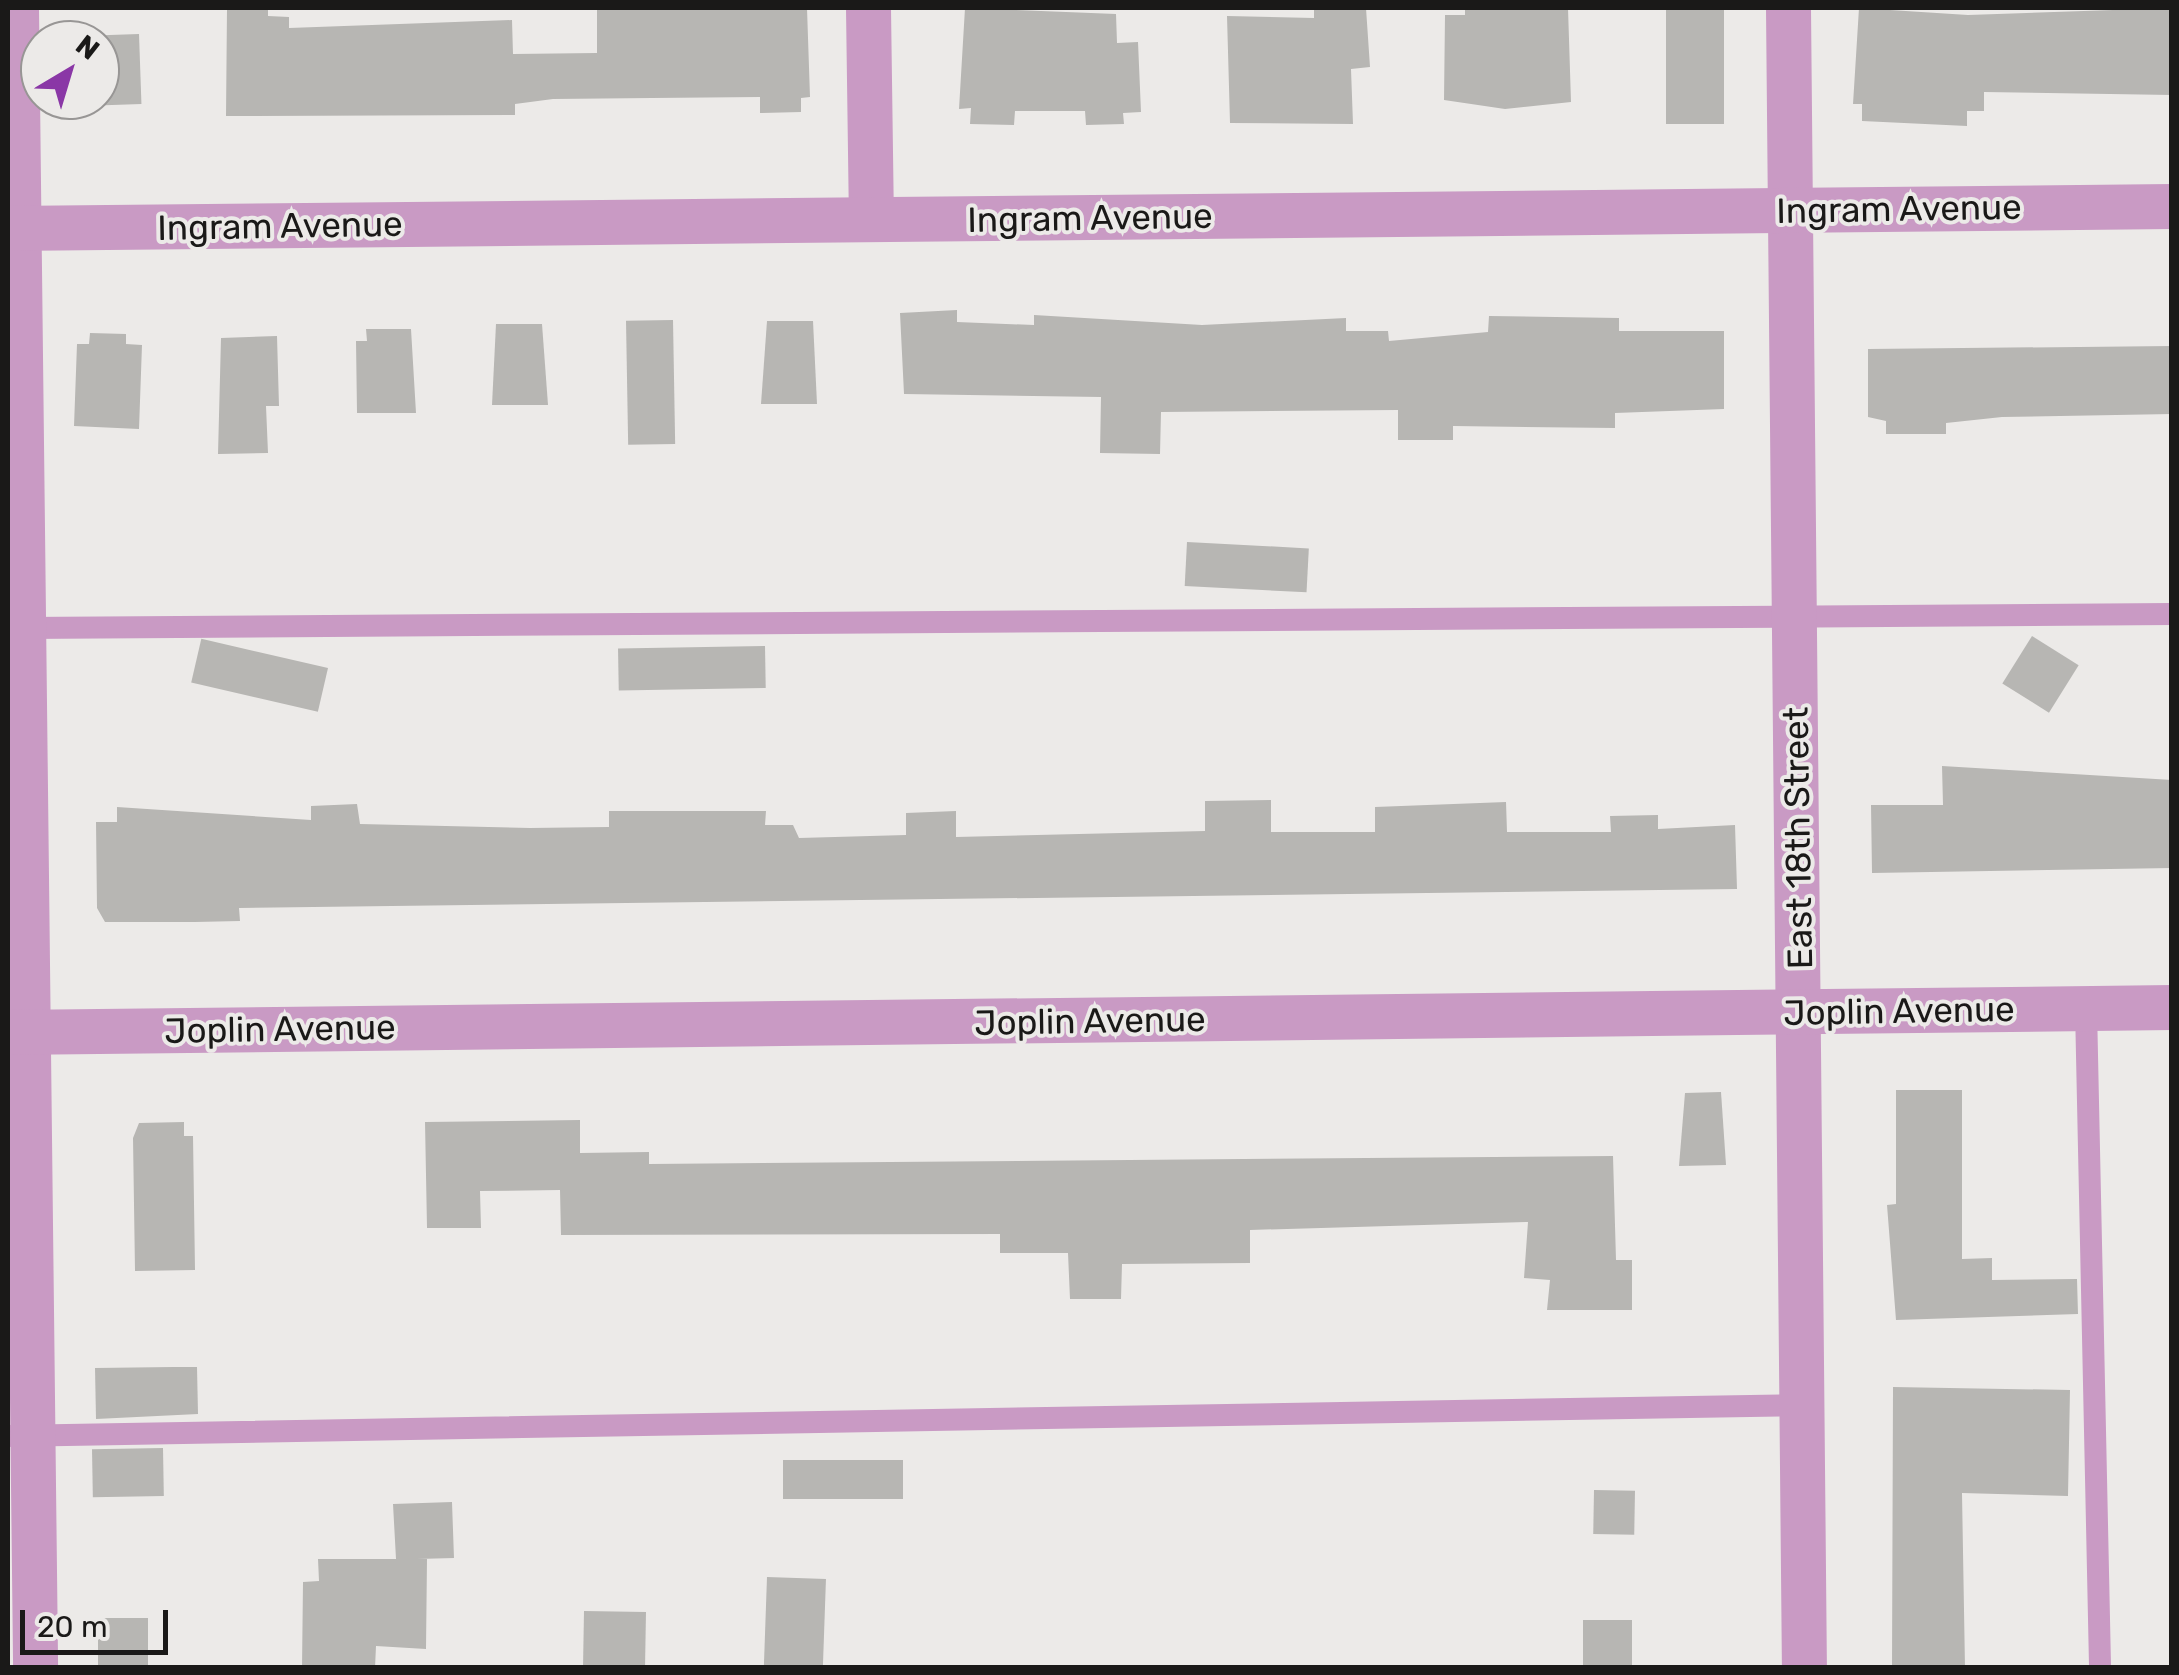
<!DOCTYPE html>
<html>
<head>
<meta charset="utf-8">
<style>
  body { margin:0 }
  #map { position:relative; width:2179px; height:1675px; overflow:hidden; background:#eceae8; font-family:Rubik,sans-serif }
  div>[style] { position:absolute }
  .building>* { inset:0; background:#b7b6b3; transform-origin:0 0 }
  .lane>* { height:22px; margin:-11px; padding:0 11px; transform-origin:11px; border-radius:11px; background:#c99ac4 }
  .street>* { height:45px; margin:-22.5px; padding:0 22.5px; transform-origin:22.5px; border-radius:22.5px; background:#c99ac4 }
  span { translate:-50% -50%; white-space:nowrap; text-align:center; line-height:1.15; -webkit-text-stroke:8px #eceae8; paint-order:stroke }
  .street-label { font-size:35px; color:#1a1918 }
  .frame { position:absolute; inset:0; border:10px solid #1a1918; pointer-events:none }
  .north { position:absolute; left:20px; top:20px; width:100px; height:100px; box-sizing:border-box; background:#eceae8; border:2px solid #989695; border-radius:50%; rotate:38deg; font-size:28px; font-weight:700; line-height:40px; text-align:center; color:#1a1918 }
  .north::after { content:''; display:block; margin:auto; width:35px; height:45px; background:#8a37a6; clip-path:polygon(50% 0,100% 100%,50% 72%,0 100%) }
  .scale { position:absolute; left:20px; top:1610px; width:148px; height:45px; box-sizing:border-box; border:5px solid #1a1918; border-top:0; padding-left:12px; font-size:30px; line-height:35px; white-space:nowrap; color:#1a1918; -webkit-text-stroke:8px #eceae8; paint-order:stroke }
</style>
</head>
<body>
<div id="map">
  <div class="building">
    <i style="clip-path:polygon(227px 8px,268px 8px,268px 16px,289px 17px,289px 28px,512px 20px,513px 54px,597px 53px,597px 8px,807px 8px,810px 97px,801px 98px,801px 112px,760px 113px,760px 97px,652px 98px,553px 99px,515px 104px,515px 115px,226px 116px)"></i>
    <i style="clip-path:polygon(965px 8px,1116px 14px,1117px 43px,1138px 42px,1141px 112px,1123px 113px,1124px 124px,1086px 125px,1085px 111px,1015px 111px,1014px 125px,970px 124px,971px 108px,959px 109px)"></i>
    <i style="clip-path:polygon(1314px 8px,1366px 8px,1370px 67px,1351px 69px,1353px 124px,1230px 123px,1227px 16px,1314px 18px)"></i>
    <i style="clip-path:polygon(1465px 8px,1568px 8px,1571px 102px,1505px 109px,1444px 100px,1445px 15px,1465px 15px)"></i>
    <i style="left:1666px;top:8px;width:58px;height:116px"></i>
    <i style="clip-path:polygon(1859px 8px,1968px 15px,2172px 8px,2172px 95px,1984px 92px,1984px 111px,1967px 111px,1967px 126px,1862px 121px,1862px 104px,1853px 104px)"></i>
    <i style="left:139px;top:34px;width:70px;height:44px;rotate:88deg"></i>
    <i style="clip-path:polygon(957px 310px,957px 322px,1034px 325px,1034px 315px,1202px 325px,1346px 318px,1346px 331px,1388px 331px,1389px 341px,1488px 332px,1489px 316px,1619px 318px,1619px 331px,1724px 331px,1724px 409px,1615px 413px,1615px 428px,1453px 426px,1453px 440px,1398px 440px,1398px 410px,1161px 412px,1160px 454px,1100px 453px,1101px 397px,904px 394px,900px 313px)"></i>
    <i style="left:673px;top:320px;width:124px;height:47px;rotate:89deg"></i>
    <i style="clip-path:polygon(767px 321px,813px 321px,817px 404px,761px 404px)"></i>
    <i style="clip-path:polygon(496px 324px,542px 324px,548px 405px,492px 405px)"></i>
    <i style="clip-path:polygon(366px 329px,411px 329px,416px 413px,357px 413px,356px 341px,367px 341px)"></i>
    <i style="clip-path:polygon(90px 333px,126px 334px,126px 344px,142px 345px,139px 429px,74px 426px,77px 344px,89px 344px)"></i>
    <i style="clip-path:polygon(277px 336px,279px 406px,266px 406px,268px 453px,218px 454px,221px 338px)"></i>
    <i style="clip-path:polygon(2172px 346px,2172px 414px,2002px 417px,1946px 423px,1946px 434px,1886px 434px,1886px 421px,1868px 417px,1868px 349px)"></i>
    <i style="left:1187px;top:542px;width:122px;height:44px;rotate:3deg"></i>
    <i style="left:2032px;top:636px;width:55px;height:56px;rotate:32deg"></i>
    <i style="left:765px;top:646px;width:42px;height:147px;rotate:89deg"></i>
    <i style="left:328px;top:668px;width:45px;height:130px;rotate:103deg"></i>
    <i style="clip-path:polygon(1942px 766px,2172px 780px,2172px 868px,1872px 873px,1871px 805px,1943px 805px)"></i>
    <i style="clip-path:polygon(1271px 800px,1271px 832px,1375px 832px,1375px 807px,1506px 802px,1507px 832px,1611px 832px,1610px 816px,1658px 815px,1658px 829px,1735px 825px,1737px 889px,239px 908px,240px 921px,195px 922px,105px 922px,97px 908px,96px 822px,117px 822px,117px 807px,311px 820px,311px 806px,357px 804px,360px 824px,530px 828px,609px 827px,609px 811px,766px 811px,765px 825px,793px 825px,799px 838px,906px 835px,906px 813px,956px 811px,956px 837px,1205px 831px,1205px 801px)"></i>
    <i style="clip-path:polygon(1896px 1090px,1962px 1090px,1962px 1259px,1992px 1258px,1992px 1280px,2077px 1279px,2078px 1314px,1896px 1320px,1887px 1205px,1896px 1204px)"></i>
    <i style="clip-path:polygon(1721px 1092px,1726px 1165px,1679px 1166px,1685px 1093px)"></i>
    <i style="clip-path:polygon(580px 1120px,580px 1153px,649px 1152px,649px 1164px,1613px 1156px,1616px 1260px,1632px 1260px,1632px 1310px,1547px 1310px,1550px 1280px,1524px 1278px,1528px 1222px,1250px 1230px,1250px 1263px,1122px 1264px,1121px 1299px,1070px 1299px,1068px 1253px,1000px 1253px,1000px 1234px,561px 1235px,560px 1190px,480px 1191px,481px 1228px,427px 1228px,425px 1122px)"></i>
    <i style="clip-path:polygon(184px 1122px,184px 1136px,193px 1136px,195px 1270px,135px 1271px,133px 1138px,139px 1123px)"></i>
    <i style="clip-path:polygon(173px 1367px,197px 1367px,198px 1414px,96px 1419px,95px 1368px)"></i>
    <i style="clip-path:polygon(1893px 1387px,2070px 1390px,2068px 1496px,1962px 1493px,1965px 1668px,1892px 1668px)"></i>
    <i style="left:163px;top:1448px;width:48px;height:71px;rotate:89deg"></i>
    <i style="left:903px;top:1460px;width:39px;height:120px;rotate:90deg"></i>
    <i style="left:1594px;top:1490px;width:41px;height:44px;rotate:1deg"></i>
    <i style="clip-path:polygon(452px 1502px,454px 1558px,417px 1559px,427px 1559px,426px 1649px,376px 1646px,375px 1668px,302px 1668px,303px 1582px,319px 1581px,318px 1559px,396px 1559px,393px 1504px)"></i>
    <i style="left:767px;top:1577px;width:59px;height:91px;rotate:2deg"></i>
    <i style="left:584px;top:1611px;width:62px;height:57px;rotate:1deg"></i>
    <i style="left:98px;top:1618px;width:50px;height:50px"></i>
    <i style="left:1583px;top:1620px;width:49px;height:48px"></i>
  </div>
  <div class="lane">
    <i style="left:23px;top:628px;width:2149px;rotate:-0.37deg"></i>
    <i style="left:2086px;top:1008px;width:660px;rotate:88.78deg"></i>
    <i style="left:8px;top:1436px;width:1791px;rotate:-0.99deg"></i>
  </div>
  <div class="street">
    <i style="left:16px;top:8px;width:1660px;rotate:89.34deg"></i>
    <i style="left:868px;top:8px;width:211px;rotate:89.2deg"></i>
    <i style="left:1788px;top:8px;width:1660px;rotate:89.45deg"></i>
    <i style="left:8px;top:228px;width:2164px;rotate:-0.58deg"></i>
    <i style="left:8px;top:1032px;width:2164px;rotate:-0.66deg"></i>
  </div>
  <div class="street-label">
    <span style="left:1899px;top:209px;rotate:-1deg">Ingram Avenue</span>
    <span style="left:1090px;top:218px;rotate:-1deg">Ingram Avenue</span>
    <span style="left:280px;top:226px;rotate:-1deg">Ingram Avenue</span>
    <span style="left:1798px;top:838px;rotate:-91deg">East 18th Street</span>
    <span style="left:1899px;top:1011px;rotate:-1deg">Joplin Avenue</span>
    <span style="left:1090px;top:1021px;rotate:-1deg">Joplin Avenue</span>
    <span style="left:280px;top:1029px;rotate:-1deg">Joplin Avenue</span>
  </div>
  <div class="frame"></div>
  <div class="north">N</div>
  <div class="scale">20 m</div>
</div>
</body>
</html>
